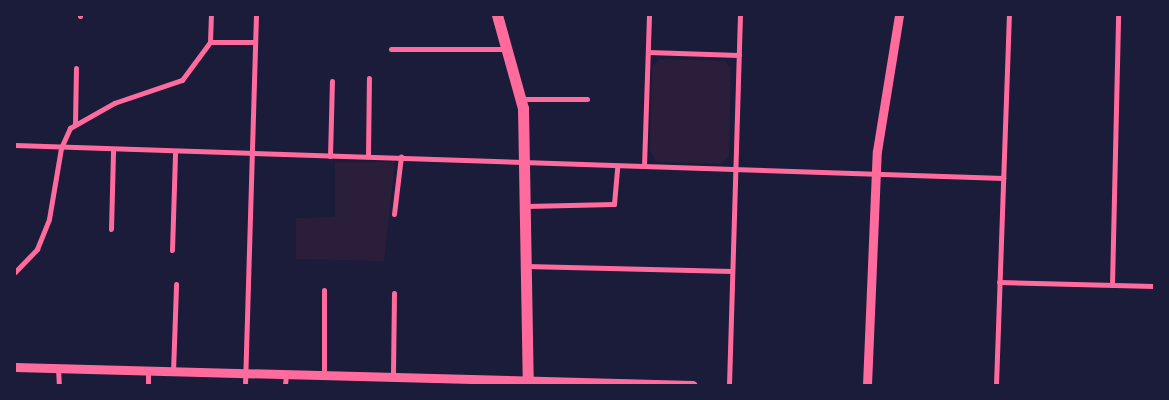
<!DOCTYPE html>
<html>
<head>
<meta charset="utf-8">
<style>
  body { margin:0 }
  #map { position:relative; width:1169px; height:400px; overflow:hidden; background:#1b1b3a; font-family:"Space Grotesk",sans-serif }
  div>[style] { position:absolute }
  .green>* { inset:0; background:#2a1e3b }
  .minor>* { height:5px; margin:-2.5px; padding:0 2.5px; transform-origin:2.5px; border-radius:2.5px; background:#ff6b9d }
  .tertiary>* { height:9px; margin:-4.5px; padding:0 4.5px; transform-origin:4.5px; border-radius:4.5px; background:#ff6b9d }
  .primary>* { height:11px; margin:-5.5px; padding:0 5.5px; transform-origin:5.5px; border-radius:5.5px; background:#ff6b9d }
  span { translate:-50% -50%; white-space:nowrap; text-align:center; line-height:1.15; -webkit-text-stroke:5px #1b1b3a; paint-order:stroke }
  .frame { position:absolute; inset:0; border:16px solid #1b1b3a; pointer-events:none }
</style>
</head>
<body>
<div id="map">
  <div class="green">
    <i style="clip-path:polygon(660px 59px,725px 61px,731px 68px,729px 156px,721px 164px,657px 162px,650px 152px,652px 67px)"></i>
    <i style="clip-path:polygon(335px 162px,395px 162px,384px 261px,296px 259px,296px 218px,335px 217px)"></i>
  </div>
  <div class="minor">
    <i style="left:80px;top:16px;width:1px;rotate:-90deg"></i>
    <i style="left:210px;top:42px;width:45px"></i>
    <i style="left:391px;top:49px;width:115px"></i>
    <i style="left:648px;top:52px;width:91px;rotate:1.9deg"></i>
    <i style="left:521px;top:99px;width:66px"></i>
    <i style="left:75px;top:124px;width:56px;rotate:-89deg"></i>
    <i style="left:15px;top:145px;width:989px;rotate:1.91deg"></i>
    <i style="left:330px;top:156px;width:75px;rotate:-88.5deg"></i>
    <i style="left:368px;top:156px;width:78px;rotate:-89.3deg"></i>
    <i style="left:644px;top:166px;width:151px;rotate:-88.1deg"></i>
    <i style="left:526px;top:206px;width:88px;rotate:-1.3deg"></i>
    <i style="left:614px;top:204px;width:38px;rotate:-85deg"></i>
    <i style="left:394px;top:214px;width:58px;rotate:-83.1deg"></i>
    <i style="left:111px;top:229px;width:79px;rotate:-88.5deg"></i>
    <i style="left:172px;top:250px;width:97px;rotate:-88.2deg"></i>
    <i style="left:526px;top:266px;width:206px;rotate:1.4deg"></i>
    <i style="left:15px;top:272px;width:32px;rotate:-46deg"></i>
    <i style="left:37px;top:249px;width:32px;rotate:-68deg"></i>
    <i style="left:49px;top:219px;width:72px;rotate:-80.4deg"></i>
    <i style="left:61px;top:148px;width:22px;rotate:-66deg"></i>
    <i style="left:70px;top:128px;width:51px;rotate:-29.6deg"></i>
    <i style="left:114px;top:103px;width:72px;rotate:-18.7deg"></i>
    <i style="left:182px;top:80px;width:47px;rotate:-53.6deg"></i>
    <i style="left:210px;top:42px;width:27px;rotate:-88deg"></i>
    <i style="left:999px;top:282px;width:155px;rotate:1.5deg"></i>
    <i style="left:1112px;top:285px;width:270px;rotate:-88.7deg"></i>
    <i style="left:324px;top:290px;width:84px;rotate:90deg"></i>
    <i style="left:58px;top:368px;width:17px;rotate:87deg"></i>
    <i style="left:173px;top:372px;width:88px;rotate:-88deg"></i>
    <i style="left:393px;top:374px;width:81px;rotate:-89.3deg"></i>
    <i style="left:148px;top:385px;width:14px;rotate:-90deg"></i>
    <i style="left:245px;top:385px;width:370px;rotate:-88.3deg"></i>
    <i style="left:285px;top:385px;width:11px;rotate:-85deg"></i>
    <i style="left:729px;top:385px;width:370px;rotate:-88.3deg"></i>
    <i style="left:996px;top:385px;width:370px;rotate:-88deg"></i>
  </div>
  <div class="tertiary">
    <i style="left:15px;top:367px;width:678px;rotate:1.52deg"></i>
    <i style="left:867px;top:385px;width:234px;rotate:-87.6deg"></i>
    <i style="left:877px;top:151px;width:138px;rotate:-80.8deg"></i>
  </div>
  <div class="primary">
    <i style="left:497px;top:15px;width:97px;rotate:74.4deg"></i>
    <i style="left:523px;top:108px;width:277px;rotate:89deg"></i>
  </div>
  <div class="frame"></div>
</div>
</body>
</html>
